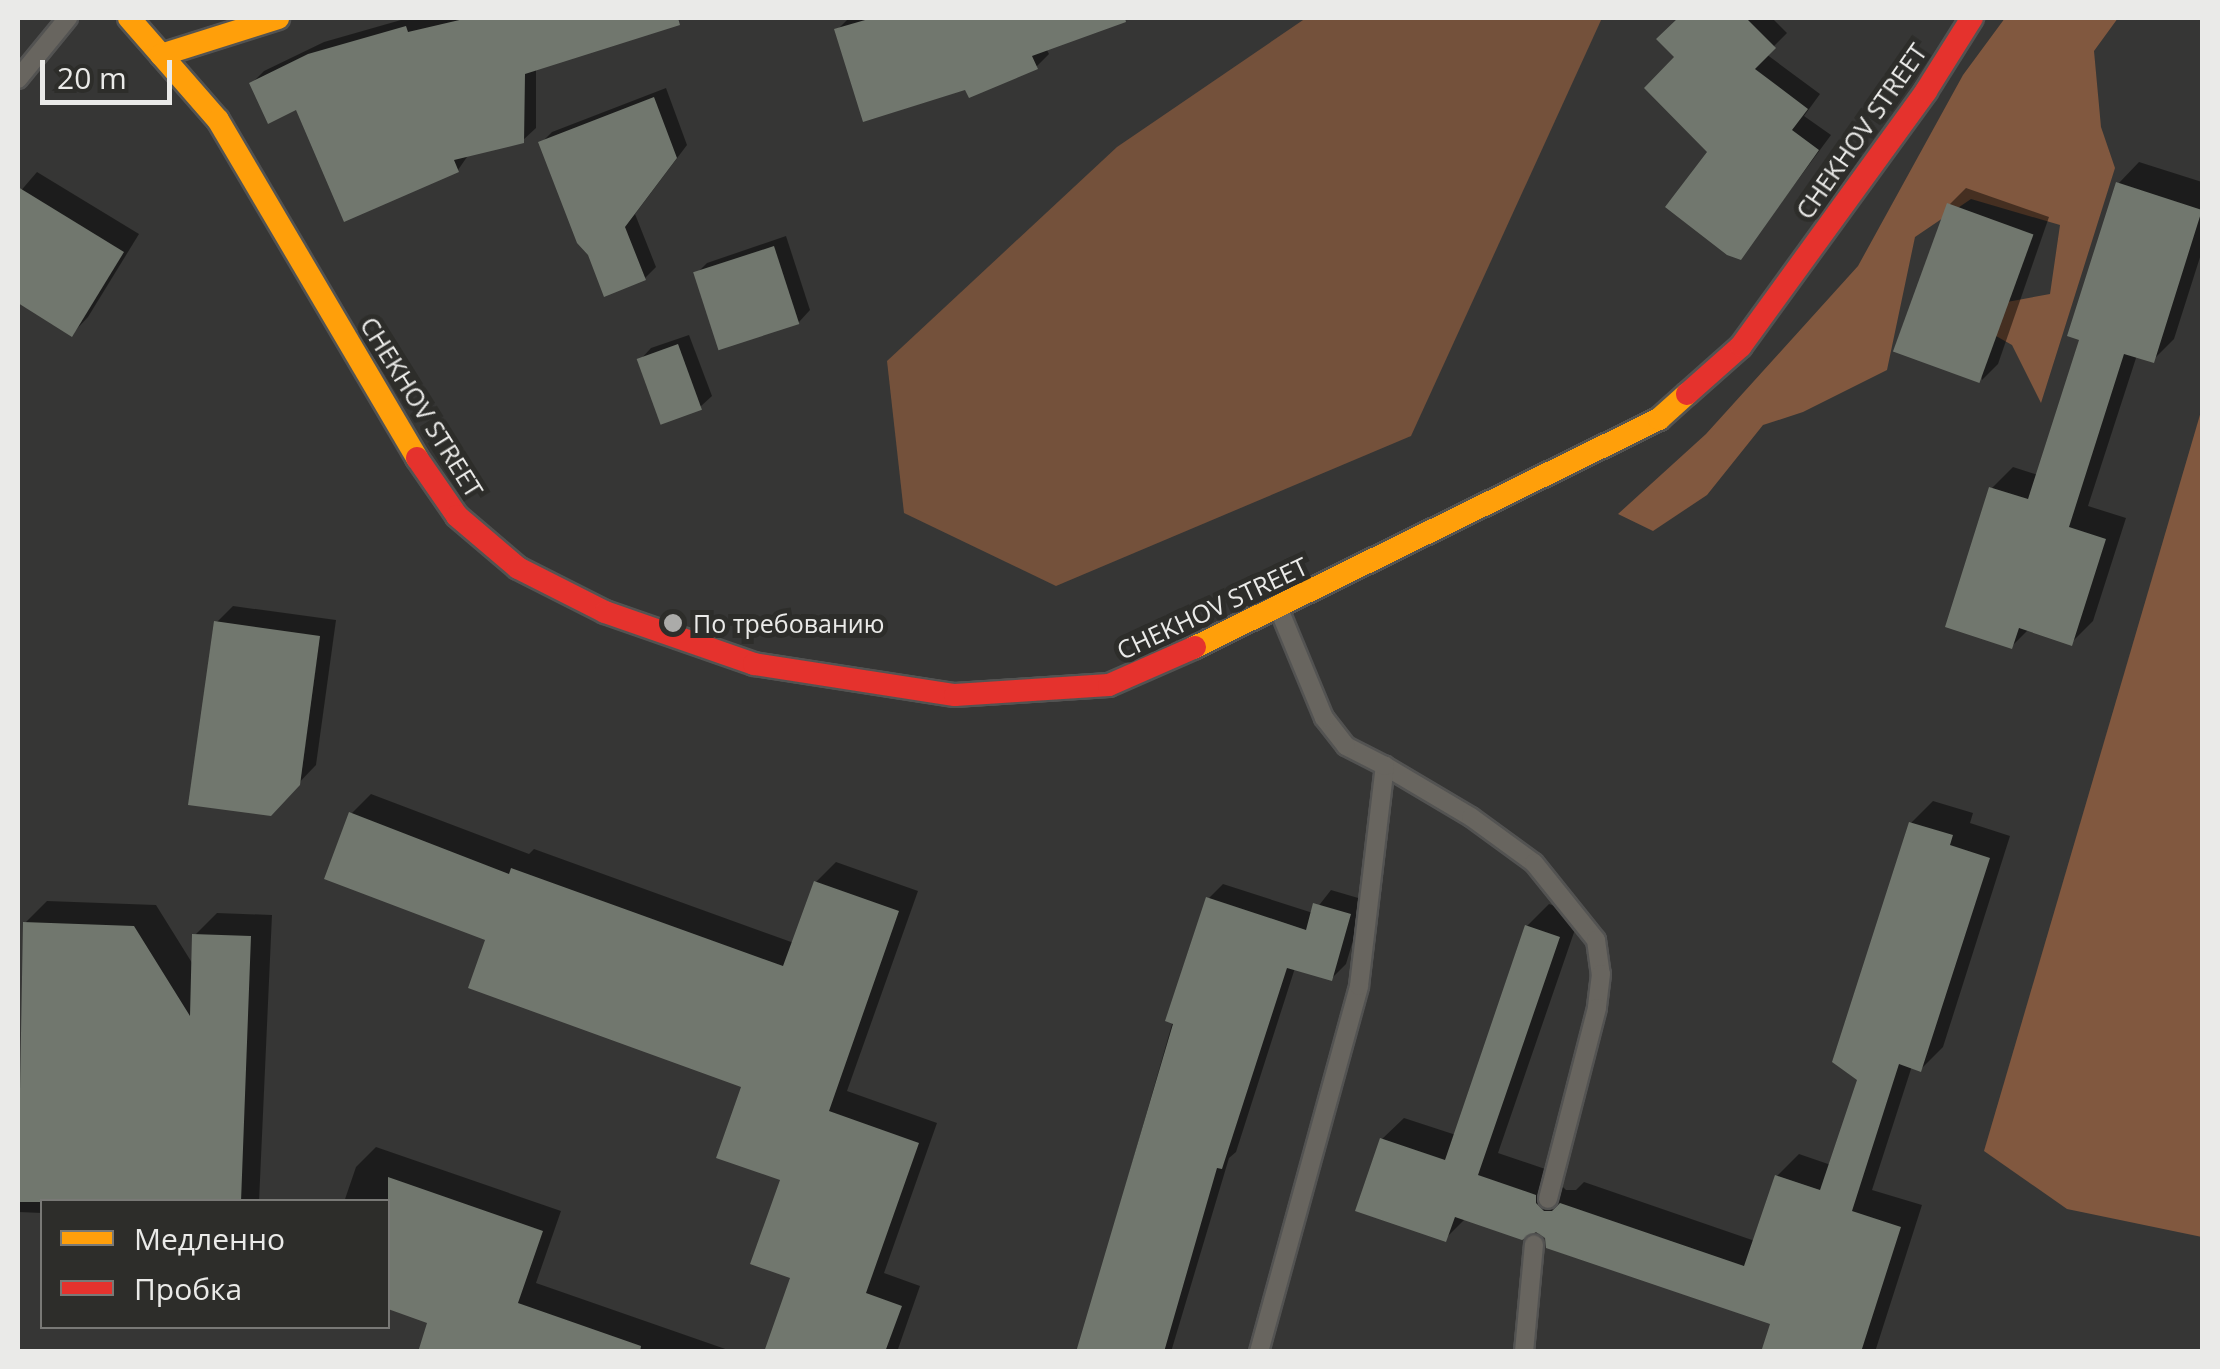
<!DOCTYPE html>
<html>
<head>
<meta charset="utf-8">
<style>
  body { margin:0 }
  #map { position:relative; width:2220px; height:1369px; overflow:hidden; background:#363635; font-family:"Open Sans",sans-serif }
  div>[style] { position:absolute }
  .green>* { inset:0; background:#74513b }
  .forest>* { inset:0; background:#81583f }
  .shadow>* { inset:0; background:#0007 }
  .building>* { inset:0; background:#71776e; transform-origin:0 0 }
  .roads { filter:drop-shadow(2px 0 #535352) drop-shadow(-2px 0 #535352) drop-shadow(0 2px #535352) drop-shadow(0 -2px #535352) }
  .lane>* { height:18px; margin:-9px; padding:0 9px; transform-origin:9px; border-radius:9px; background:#68655f }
  .slow>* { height:22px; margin:-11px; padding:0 11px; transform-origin:11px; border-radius:11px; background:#ff9f0a }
  .jam>* { height:22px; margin:-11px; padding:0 11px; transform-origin:11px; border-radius:11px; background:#e5322d }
  .dots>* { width:28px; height:28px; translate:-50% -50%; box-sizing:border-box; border:5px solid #2d2d2a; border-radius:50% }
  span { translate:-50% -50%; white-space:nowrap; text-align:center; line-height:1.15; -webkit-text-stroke:10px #2d2d2a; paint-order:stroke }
  .street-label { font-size:25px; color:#eaeae8 }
  .poi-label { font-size:25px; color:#eaeae8 }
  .left { translate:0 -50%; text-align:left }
  .frame { position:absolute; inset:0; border:20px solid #eaeae8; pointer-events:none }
  .legend { position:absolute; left:40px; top:1199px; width:350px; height:130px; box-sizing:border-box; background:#2d2d2a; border:2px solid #797976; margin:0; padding:12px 18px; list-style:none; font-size:30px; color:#eaeae8 }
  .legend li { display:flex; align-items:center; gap:20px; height:50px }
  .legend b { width:50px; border:2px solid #797976 }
  .scale { position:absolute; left:40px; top:60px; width:132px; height:45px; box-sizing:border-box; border:5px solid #eaeae8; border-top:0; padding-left:12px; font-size:30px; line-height:35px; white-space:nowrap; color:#eaeae8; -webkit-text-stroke:8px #2d2d2a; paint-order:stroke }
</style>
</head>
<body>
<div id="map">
  <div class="green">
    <i style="clip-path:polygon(1306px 18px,1602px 18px,1411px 436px,1056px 586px,904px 513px,887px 361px,1117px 147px)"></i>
  </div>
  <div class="forest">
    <i style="clip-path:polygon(2005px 18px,2118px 18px,2094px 51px,2101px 127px,2115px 168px,2041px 403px,2012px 345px,1973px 323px,1980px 307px,2050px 294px,2060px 225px,1971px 199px,1915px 237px,1887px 370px,1803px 412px,1763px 425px,1707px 495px,1653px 531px,1618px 514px,1706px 434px,1858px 266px,1963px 75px)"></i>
    <i style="clip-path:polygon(2202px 408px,2202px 1237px,2067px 1209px,1984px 1151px)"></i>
  </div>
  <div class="shadow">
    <i style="clip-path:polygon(408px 18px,643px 18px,645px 25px,536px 68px,536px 128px,522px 141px,469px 154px,458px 170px,252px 83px,264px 71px,324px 42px)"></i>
    <i style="clip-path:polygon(849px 18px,1109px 18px,1097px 30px,1046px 48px,1049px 54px,1036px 67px,837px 30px)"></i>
    <i style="clip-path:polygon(1681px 18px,1772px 18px,1787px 33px,1766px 54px,1820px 94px,1804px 116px,1831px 135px,1741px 257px,1678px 57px,1660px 39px)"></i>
    <i style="clip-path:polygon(666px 88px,687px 145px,635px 214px,656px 267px,645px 278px,541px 143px,552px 132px)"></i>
    <i style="clip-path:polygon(2139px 162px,2202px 182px,2202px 251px,2174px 339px,2153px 360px,2137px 355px,2088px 506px,2126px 518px,2093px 621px,2071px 643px,2029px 629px,2012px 646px,1991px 489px,2013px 467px,2038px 475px,2082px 338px,2118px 184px)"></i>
    <i style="clip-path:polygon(37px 172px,139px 234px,88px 317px,72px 334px,18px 300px,18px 194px)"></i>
    <i style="clip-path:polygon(1966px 188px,2049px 217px,1998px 364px,1982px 380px,1949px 205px)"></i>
    <i style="clip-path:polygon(786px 236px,810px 310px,799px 322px,696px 274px,707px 263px)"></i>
    <i style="clip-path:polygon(689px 335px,712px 396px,700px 407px,640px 360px,651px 348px)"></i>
    <i style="clip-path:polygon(233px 606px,336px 620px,316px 765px,270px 813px,216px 623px)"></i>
    <i style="clip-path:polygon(371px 794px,529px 854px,534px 849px,794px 943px,816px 882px,836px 862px,918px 891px,847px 1091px,937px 1123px,884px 1273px,920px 1286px,897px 1352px,767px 1352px,793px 1276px,783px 1179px,744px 1086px,489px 938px,351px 814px)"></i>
    <i style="clip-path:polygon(1933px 801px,1973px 813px,1970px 823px,2010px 836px,1943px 1047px,1921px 1069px,1912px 1066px,1872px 1190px,1922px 1205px,1875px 1352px,1763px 1352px,1773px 1322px,1536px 1229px,1466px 1218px,1445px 1239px,1382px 1139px,1404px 1118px,1456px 1135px,1527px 926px,1549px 904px,1580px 915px,1498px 1153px,1557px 1173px,1557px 1181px,1566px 1190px,1576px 1190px,1584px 1182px,1755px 1241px,1777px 1176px,1799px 1154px,1831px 1165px,1860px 1079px,1911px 823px)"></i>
    <i style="clip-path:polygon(1223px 884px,1313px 913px,1331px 890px,1365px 900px,1346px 964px,1331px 979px,1295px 968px,1236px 1152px,1229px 1158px,1171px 1352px,1078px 1352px,1208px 899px)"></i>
    <i style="clip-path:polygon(47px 901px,156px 905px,194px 966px,195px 935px,217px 913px,272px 915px,259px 1202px,42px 1202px,42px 1213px,18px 1212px,25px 923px)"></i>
    <i style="clip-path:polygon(376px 1147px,561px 1211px,536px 1283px,734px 1352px,421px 1352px,431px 1322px,388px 1307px,388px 1202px,344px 1202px,356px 1167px)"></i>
  </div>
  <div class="building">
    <i style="clip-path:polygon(468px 18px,678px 18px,680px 25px,525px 74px,524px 143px,454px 160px,459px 172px,344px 222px,296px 110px,268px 124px,249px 83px,308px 54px,406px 26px,408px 32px)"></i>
    <i style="clip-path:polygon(872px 18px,1125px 18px,1126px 22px,1032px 56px,1038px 69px,969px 98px,965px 90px,863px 122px,834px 29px)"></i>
    <i style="clip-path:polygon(1678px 18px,1746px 18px,1776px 48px,1755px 69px,1808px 109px,1792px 130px,1819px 150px,1741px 260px,1727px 255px,1665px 207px,1707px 152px,1644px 88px,1674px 57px,1656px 39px)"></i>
    <i style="clip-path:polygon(654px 97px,677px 158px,625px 227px,646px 280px,604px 297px,588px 255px,577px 243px,538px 142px)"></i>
    <i style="clip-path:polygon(2116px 182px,2202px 210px,2154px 363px,2124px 354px,2069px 527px,2106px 539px,2072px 646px,2019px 628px,2012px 649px,1945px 627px,1989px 487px,2028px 499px,2079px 340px,2067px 336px)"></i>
    <i style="clip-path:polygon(18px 187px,124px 252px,72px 337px,18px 303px)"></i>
    <i style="left:1947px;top:203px;width:92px;height:158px;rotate:20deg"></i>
    <i style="left:774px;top:246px;width:82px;height:85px;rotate:72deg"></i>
    <i style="left:678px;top:344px;width:70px;height:44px;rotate:70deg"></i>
    <i style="clip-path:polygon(214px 621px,320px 636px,300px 785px,271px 816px,188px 805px)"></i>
    <i style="clip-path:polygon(349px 812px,509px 874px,511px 868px,783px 966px,814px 881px,899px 911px,829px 1111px,919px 1143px,866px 1293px,902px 1306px,885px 1352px,764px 1352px,790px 1278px,750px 1264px,780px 1180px,716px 1158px,741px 1087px,468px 988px,485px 940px,324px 879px)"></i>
    <i style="clip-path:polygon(1909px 822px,1953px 835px,1950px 845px,1990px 858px,1921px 1072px,1899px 1064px,1852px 1211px,1901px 1227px,1861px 1352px,1761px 1352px,1770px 1324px,1546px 1248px,1545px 1238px,1536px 1232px,1522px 1240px,1455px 1217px,1446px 1242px,1355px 1211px,1380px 1138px,1445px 1160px,1525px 925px,1560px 937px,1478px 1175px,1536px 1195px,1536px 1203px,1544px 1211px,1552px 1211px,1560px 1203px,1744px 1266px,1775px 1175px,1820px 1190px,1857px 1080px,1832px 1062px)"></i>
    <i style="clip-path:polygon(1206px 897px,1306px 930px,1313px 903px,1351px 914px,1332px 981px,1287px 968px,1222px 1169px,1217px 1168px,1164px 1352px,1076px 1352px,1173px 1024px,1165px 1021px)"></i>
    <i style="clip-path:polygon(23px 922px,134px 926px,190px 1016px,192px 934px,251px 936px,241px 1202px,18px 1202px)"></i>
    <i style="clip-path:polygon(388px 1177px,543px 1231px,518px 1303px,641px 1346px,640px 1352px,418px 1352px,427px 1323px,388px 1309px)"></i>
  </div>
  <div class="roads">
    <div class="lane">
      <i style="left:18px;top:79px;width:79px;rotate:-50.7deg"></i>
      <i style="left:1385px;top:766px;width:100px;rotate:30.7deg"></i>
      <i style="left:1471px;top:817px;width:78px;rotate:36.1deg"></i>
      <i style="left:1534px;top:863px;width:99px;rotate:51.2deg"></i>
      <i style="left:1596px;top:940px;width:34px;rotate:82deg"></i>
      <i style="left:1601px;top:974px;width:34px;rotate:97deg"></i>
      <i style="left:1597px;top:1008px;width:197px;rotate:104.4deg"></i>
      <i style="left:1259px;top:1352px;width:379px;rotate:-74.7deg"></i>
      <i style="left:1359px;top:986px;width:222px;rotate:-83.3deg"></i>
      <i style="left:1385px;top:766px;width:44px;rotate:-152.9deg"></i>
      <i style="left:1346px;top:746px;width:36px;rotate:-128deg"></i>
      <i style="left:1324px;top:718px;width:113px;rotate:-112.5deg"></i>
      <i style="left:1524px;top:1352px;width:108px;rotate:-84.7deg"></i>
    </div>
    <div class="slow">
      <i style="left:129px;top:18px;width:135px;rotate:48.9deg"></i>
      <i style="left:218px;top:120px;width:392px;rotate:59.5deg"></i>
      <i style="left:161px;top:55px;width:123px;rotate:-17.5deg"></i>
      <i style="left:1195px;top:647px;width:517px;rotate:-26.17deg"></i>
      <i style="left:1659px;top:419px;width:38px;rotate:-42deg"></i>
    </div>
    <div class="jam">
      <i style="left:1687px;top:394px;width:72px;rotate:-41.6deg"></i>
      <i style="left:1741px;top:346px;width:315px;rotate:-54deg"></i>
      <i style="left:1926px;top:91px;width:86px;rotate:-57.8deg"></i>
      <i style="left:417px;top:458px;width:70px;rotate:55.4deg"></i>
      <i style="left:457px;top:516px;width:80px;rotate:40.4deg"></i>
      <i style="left:518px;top:568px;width:97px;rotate:26.8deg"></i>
      <i style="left:605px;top:612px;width:158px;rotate:19.2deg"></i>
      <i style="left:754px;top:664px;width:203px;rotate:8.8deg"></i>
      <i style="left:955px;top:695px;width:154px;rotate:-3.7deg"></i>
      <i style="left:1109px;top:685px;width:94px;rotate:-23.8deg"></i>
    </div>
  </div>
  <div class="dots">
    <i style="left:673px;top:623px;background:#ababa9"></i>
  </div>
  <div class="street-label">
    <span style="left:1861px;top:131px;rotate:-55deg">CHEKHOV STREET</span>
    <span style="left:422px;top:407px;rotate:58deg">CHEKHOV STREET</span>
    <span style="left:1212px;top:608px;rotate:-25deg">CHEKHOV STREET</span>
  </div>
  <div class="poi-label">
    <span class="left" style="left:693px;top:623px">По требованию</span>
  </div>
  <div class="frame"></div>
  <ul class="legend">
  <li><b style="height:12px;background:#ff9f0a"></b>Медленно</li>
  <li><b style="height:12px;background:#e5322d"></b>Пробка</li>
  </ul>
  <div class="scale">20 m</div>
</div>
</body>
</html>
